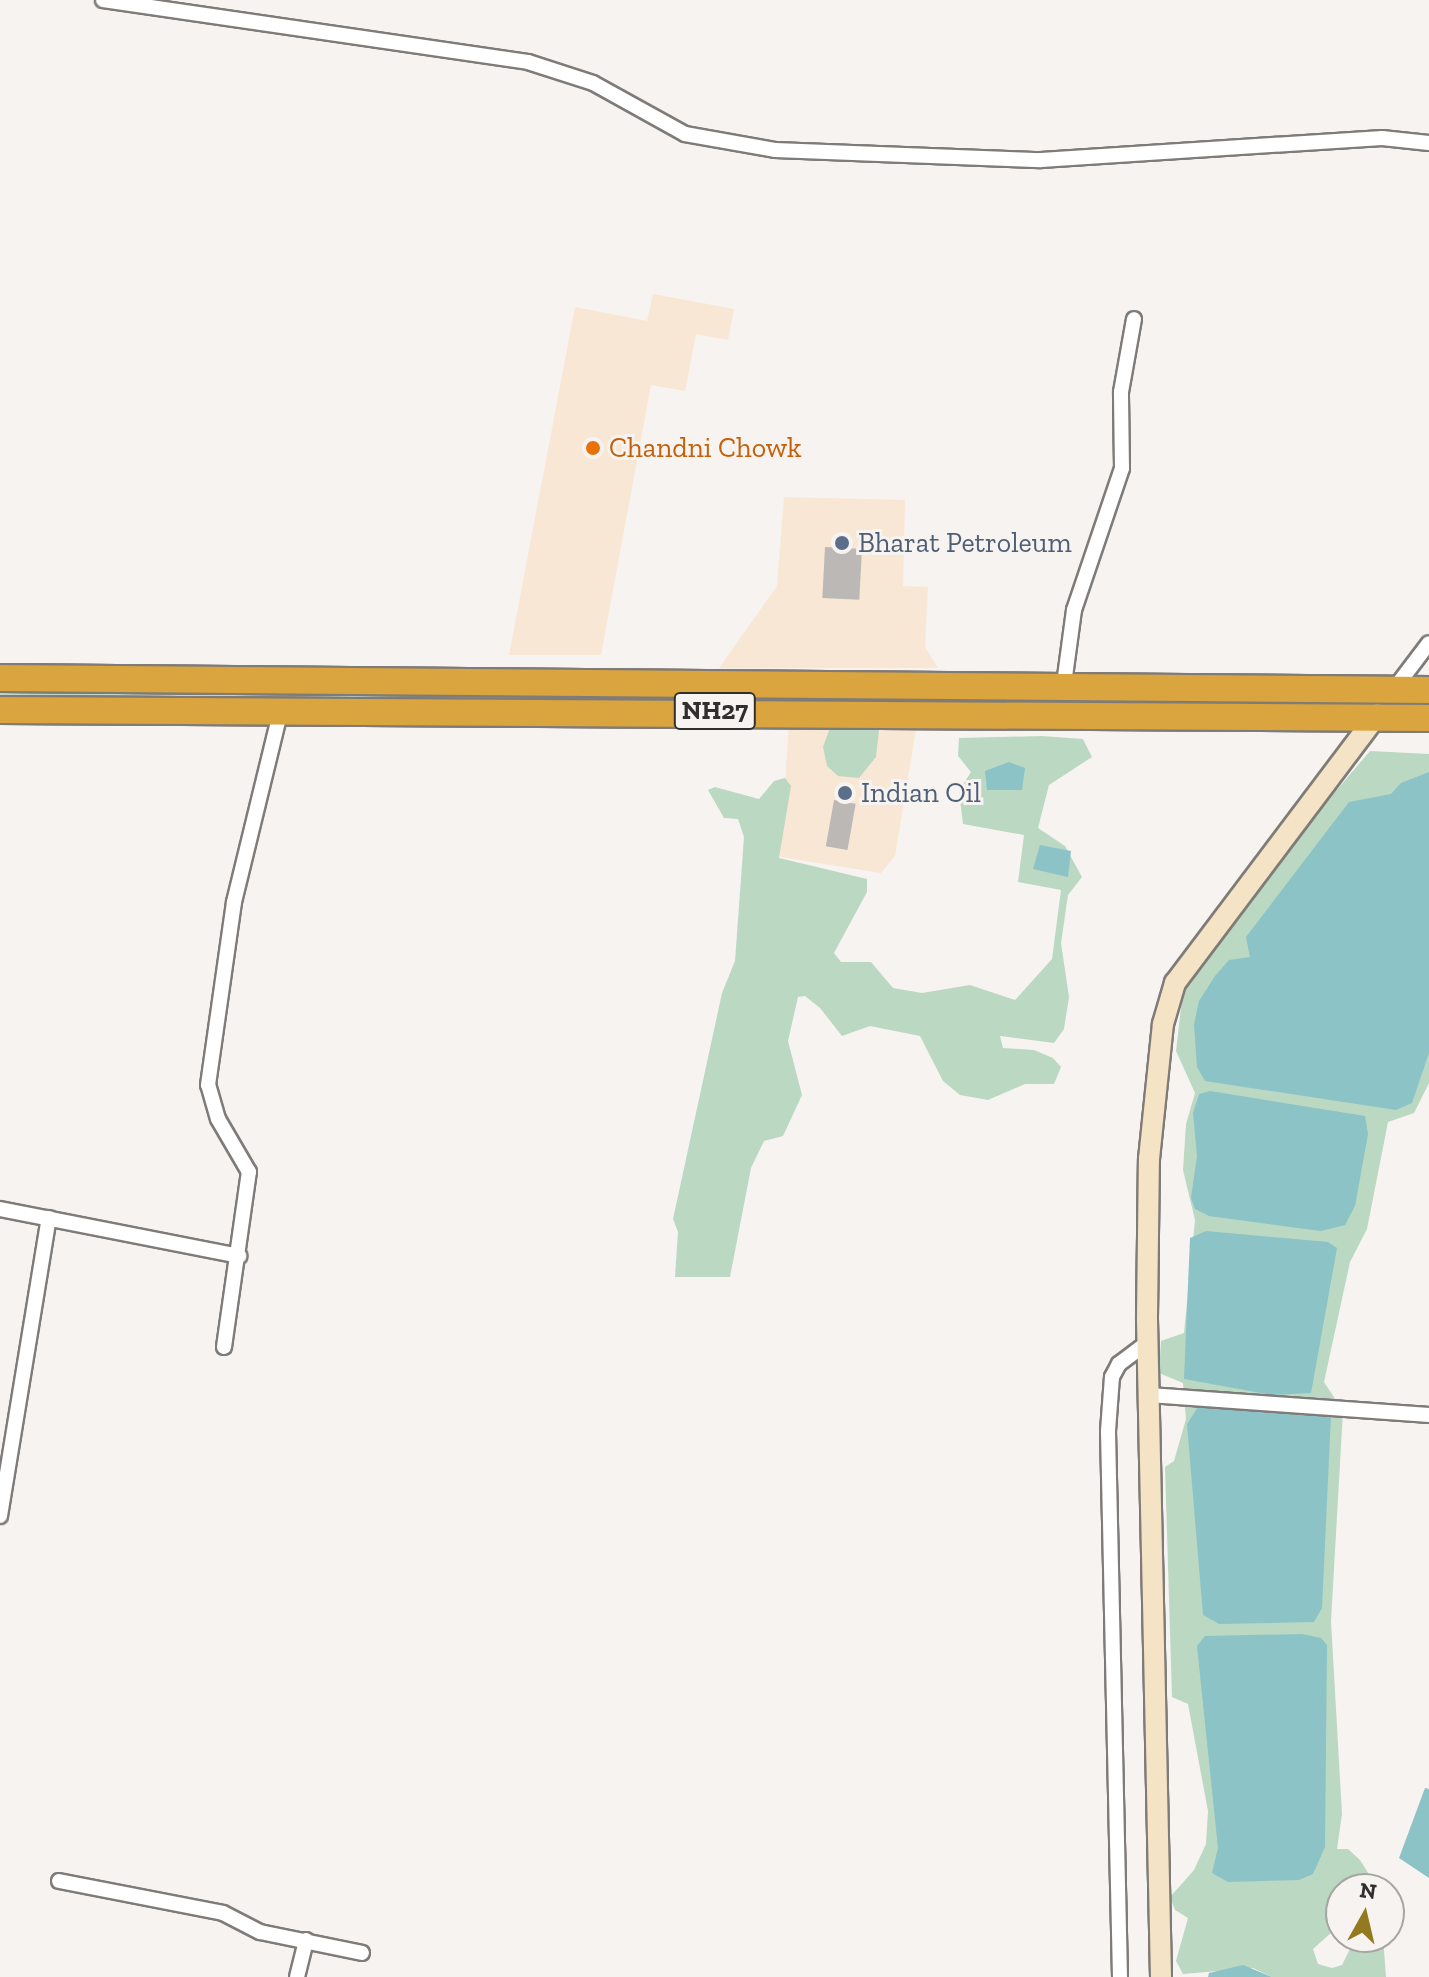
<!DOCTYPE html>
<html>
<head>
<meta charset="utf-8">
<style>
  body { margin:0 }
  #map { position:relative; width:1429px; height:1977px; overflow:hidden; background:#f7f3f0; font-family:"Zilla Slab",serif }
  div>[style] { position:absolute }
  .commercial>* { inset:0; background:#f8e7d5 }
  .green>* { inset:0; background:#bbd8c3 }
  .water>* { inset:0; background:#8bc3c6 }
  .building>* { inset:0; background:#bcb8b5; transform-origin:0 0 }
  .roads { filter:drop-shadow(2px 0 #7f7b78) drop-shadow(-2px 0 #7f7b78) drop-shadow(0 2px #7f7b78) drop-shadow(0 -2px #7f7b78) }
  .street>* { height:14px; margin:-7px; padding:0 7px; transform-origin:7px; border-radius:7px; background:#fff }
  .secondary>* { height:20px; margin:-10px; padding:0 10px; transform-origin:10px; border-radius:10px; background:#f4e4c5 }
  .highway>* { height:26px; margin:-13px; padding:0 13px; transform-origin:13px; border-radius:13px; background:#daa43e }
  .dots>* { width:22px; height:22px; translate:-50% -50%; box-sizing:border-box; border:4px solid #f7f3f0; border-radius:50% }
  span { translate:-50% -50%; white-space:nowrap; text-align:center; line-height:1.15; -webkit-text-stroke:6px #f7f3f0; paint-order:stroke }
  .shield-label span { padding:2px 6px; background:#f7f3f0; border:2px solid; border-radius:6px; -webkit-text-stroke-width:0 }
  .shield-label { font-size:26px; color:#302f2d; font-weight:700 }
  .food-label { font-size:28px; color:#c56008 }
  .left { translate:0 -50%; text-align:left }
  .service-label { font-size:28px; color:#4e5e75 }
  .north { position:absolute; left:1325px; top:1873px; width:80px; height:80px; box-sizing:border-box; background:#f7f3f0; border:2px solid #a7a5a2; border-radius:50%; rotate:8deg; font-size:22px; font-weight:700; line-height:32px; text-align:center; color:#302f2d }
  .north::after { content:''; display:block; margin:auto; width:28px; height:36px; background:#947920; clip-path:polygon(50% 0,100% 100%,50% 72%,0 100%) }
</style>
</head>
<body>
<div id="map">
  <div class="commercial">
    <i style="clip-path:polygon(653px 294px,734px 309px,728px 340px,696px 334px,685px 391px,651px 385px,601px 655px,509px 655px,575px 307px,647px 321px)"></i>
    <i style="clip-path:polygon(784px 497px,905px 500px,903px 586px,928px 587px,925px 647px,938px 668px,719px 668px,777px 586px)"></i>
    <i style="clip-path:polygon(789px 725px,916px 730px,895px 856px,881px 873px,780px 857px)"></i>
  </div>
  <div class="green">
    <i style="clip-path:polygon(0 693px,850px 695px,1343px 706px,0 705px)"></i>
    <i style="clip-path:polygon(830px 728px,879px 730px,876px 757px,859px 778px,838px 776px,827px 766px,823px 747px)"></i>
    <i style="clip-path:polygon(1042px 736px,1083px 739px,1092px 757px,1049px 785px,1038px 828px,1065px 846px,1082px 877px,1068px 895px,1061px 943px,1069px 997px,1064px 1029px,1054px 1043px,1000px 1036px,1003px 1048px,1034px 1050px,1053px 1058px,1061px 1067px,1054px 1084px,1025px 1084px,988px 1100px,960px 1095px,943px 1081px,920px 1036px,870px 1026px,842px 1036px,820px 1008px,805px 996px,798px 997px,788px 1041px,802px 1095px,783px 1136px,764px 1141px,751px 1168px,730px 1277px,675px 1277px,678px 1232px,673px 1219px,722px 993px,735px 961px,744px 837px,738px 819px,724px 818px,708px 790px,715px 787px,759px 799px,774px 781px,785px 778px,791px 786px,779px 858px,867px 879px,867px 892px,834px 953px,841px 962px,871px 962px,893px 988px,922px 993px,970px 985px,1015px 1000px,1052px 959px,1061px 890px,1018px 882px,1024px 835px,963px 824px,959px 791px,971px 772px,958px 756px,959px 738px)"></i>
    <i style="clip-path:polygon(1370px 751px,1429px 754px,1429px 1083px,1414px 1113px,1388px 1122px,1367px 1229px,1350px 1262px,1324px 1382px,1343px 1411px,1331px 1621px,1342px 1814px,1337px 1849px,1348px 1849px,1360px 1860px,1372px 1879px,1369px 1889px,1341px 1889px,1341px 1924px,1313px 1949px,1318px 1964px,1332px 1968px,1342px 1965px,1356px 1937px,1383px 1937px,1386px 1977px,1272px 1977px,1253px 1968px,1183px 1974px,1176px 1961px,1188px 1918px,1175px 1910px,1170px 1897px,1194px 1870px,1206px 1844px,1208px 1811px,1188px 1704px,1172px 1697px,1165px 1467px,1174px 1461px,1186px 1419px,1183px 1383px,1159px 1373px,1161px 1341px,1184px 1333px,1195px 1220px,1183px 1170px,1186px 1124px,1195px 1093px,1176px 1051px,1184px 982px,1276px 861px)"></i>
  </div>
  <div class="water">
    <i style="clip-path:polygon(1009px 762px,1025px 768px,1022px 790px,987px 790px,985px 771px)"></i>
    <i style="clip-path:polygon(1429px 772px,1429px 1053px,1412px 1103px,1396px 1110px,1205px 1081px,1197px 1067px,1194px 1024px,1199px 1001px,1215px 976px,1229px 960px,1250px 957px,1246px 937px,1349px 802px,1391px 794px,1401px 783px)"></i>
    <i style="clip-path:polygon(1040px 845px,1071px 851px,1068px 877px,1033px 869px)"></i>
    <i style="clip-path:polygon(1210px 1091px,1365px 1116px,1368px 1134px,1355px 1206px,1345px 1225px,1321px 1231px,1209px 1216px,1195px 1209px,1191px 1198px,1197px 1156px,1193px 1113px,1199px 1094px)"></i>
    <i style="clip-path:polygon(1206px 1231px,1328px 1242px,1337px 1248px,1311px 1393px,1272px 1395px,1184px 1379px,1190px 1238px)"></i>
    <i style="clip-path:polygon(1200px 1404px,1331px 1415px,1322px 1608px,1314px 1622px,1219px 1624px,1203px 1615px,1187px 1424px)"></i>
    <i style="clip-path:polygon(1302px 1634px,1321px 1638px,1327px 1645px,1325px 1847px,1313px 1874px,1299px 1880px,1228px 1882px,1212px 1873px,1218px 1848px,1197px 1646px,1205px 1636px)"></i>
    <i style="clip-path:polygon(1425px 1788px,1429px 1789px,1429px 1878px,1399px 1858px)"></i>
    <i style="clip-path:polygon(1243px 1965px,1272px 1977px,1208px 1977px,1209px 1973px)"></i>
  </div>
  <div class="building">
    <i style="left:825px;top:547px;width:37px;height:51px;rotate:3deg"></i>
    <i style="left:834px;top:800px;width:22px;height:47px;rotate:10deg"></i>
  </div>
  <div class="roads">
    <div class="street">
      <i style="left:103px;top:0;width:429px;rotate:8.3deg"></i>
      <i style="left:528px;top:62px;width:68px;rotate:17.9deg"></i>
      <i style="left:593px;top:83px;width:105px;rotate:29deg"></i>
      <i style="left:685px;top:134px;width:91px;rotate:10.1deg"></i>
      <i style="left:775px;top:150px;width:266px;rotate:2.2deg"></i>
      <i style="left:1041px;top:160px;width:342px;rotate:-3.7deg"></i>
      <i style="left:1382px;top:138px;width:47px;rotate:6.1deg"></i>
      <i style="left:1064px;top:684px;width:75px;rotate:-82.3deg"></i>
      <i style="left:1074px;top:610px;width:150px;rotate:-71.3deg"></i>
      <i style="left:1122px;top:468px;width:76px;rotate:-90.8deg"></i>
      <i style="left:1121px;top:392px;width:74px;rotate:-79.9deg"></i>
      <i style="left:1395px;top:688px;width:56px;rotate:-52.9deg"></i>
      <i style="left:0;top:1209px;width:244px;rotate:11.1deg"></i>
      <i style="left:224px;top:1347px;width:177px;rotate:-81.9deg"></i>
      <i style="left:249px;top:1172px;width:61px;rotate:-120.3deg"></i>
      <i style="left:218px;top:1119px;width:35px;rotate:-106deg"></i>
      <i style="left:208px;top:1085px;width:185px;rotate:-81.9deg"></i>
      <i style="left:234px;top:902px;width:199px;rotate:-76.3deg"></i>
      <i style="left:1149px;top:1395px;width:281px;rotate:4.1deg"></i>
      <i style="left:0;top:1516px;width:302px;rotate:-80.7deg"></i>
      <i style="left:59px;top:1881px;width:167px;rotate:11deg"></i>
      <i style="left:223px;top:1913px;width:42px;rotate:27.2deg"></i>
      <i style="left:260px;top:1932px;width:104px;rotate:11.6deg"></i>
      <i style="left:297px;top:1977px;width:38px;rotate:-76deg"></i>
      <i style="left:1120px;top:1977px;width:546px;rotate:-91.26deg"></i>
      <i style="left:1108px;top:1431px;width:54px;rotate:-85.8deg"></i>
      <i style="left:1112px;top:1377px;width:15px;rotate:-62deg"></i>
      <i style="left:1119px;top:1364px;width:36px;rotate:-37deg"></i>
    </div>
    <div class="secondary">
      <i style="left:1161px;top:1977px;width:660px;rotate:-91.22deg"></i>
      <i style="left:1147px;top:1317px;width:158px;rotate:-89.3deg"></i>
      <i style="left:1149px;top:1159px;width:136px;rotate:-84.1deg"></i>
      <i style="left:1163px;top:1024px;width:43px;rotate:-73.7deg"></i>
      <i style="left:1175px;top:983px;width:336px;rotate:-53deg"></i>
    </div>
    <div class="highway">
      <i style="left:0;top:678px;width:1429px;rotate:0.48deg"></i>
      <i style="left:0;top:710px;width:1429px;rotate:0.32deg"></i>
    </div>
  </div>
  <div class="dots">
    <i style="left:593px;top:448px;background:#e8710a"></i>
    <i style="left:842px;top:543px;background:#5c6f8a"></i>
    <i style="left:845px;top:793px;background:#5c6f8a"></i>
  </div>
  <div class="shield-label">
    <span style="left:715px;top:711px">NH27</span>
  </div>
  <div class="food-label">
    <span class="left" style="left:609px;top:448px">Chandni Chowk</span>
  </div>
  <div class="service-label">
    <span class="left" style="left:858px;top:543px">Bharat Petroleum</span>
    <span class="left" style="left:861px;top:793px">Indian Oil</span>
  </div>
  <div class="north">N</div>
</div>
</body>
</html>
